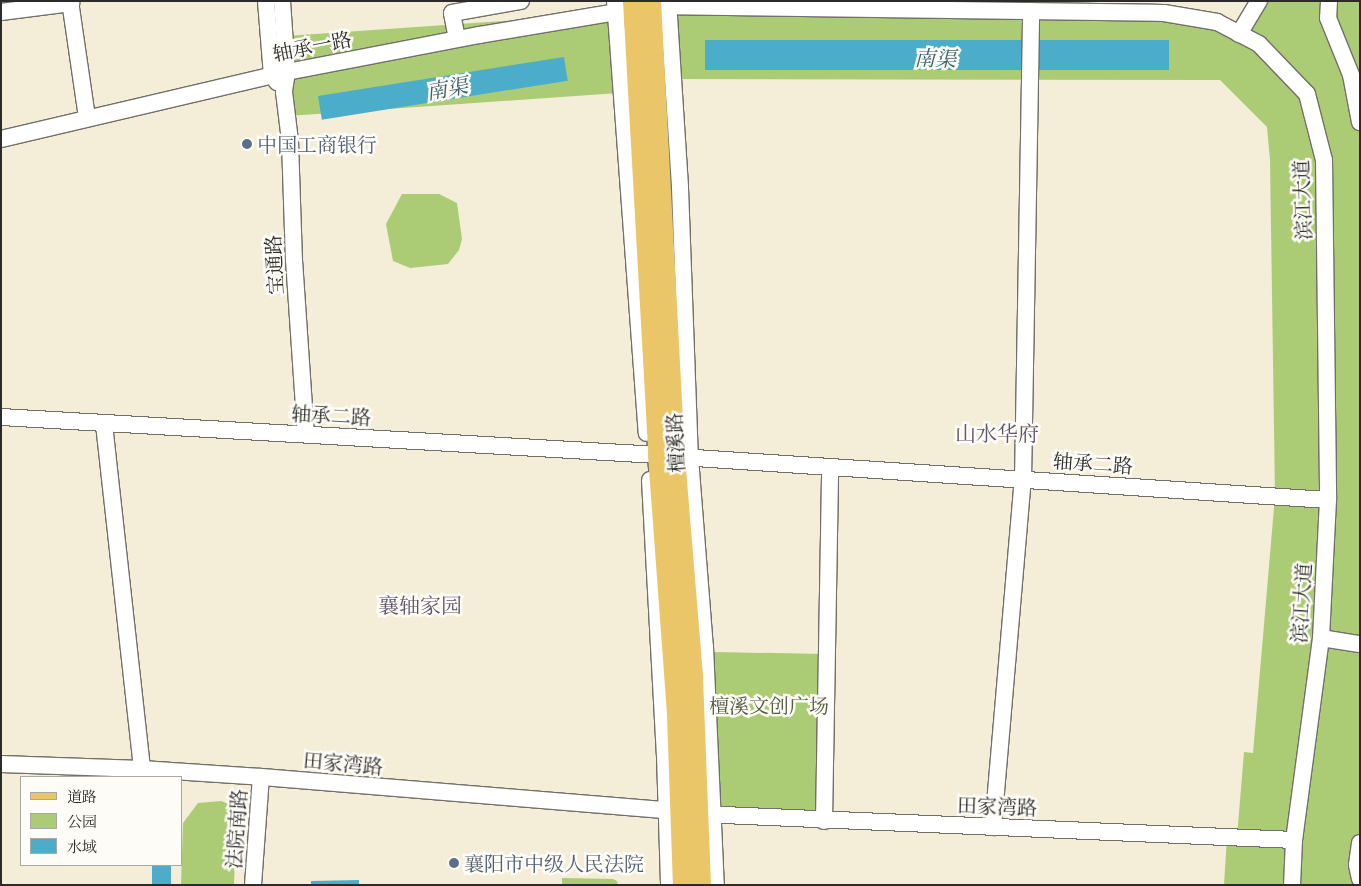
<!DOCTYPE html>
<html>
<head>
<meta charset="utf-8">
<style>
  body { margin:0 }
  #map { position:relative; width:1361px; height:886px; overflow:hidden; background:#f4edd8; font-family:"Gentium Book Plus","Noto Serif SC",serif }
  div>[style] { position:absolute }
  .green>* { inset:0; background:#abcc74; transform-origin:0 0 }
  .water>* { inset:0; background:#4cadcb; transform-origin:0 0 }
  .roads { filter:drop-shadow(1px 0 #716f68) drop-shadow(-1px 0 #716f68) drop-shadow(0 1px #716f68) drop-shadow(0 -1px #716f68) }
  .minor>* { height:16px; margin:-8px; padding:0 8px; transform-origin:8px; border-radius:8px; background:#fff }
  .major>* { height:20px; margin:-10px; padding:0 10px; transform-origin:10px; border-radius:10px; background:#ebc669 }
  .dots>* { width:14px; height:14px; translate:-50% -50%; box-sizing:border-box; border:2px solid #fdfcf7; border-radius:50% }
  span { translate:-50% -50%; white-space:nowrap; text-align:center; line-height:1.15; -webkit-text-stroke:5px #fdfcf7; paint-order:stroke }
  .street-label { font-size:20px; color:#2b2b2b }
  .service-label { font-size:20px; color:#4e5e75 }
  .left { translate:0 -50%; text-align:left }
  .park-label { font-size:20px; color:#515b41 }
  .water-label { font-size:21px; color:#385f6b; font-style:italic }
  .neighbourhood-label { font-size:21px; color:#5f5468 }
  .frame { position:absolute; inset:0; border:2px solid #2b2b2b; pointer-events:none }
  .legend { position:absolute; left:20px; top:776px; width:162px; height:90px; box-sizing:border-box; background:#fdfcf7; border:1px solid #a9a8a5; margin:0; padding:6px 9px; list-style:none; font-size:15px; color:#2b2b2b }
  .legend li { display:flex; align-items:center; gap:10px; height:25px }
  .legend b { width:25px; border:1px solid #a9a8a5 }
</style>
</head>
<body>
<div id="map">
  <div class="green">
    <i style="clip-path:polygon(1259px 1px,1360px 1px,1360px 885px,1224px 885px,1227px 837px,1237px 837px,1244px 752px,1253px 753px,1275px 496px,1270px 160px,1267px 127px,1220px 80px,673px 79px,668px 6px,1164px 13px,1239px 33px)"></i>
    <i style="left:616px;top:13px;width:80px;height:334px;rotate:86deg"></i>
    <i style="clip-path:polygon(402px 194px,439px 194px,457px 203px,462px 239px,459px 250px,448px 264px,410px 268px,393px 261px,386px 224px)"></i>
    <i style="left:713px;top:652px;width:110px;height:157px;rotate:1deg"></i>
    <i style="clip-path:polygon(221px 801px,234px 806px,236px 828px,234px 885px,181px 885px,183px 823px,198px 803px)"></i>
    <i style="clip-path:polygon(562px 878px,613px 879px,617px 881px,618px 885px,562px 885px)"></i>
  </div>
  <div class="water">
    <i style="left:705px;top:40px;width:464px;height:30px"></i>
    <i style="left:564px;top:57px;width:24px;height:249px;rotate:81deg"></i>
    <i style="left:152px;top:865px;width:19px;height:20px"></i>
    <i style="clip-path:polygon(359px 880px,359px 885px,311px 885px,311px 881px)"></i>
  </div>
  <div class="roads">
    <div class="minor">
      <i style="left:70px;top:1px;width:118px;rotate:81.7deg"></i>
      <i style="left:266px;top:1px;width:74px;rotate:85.4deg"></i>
      <i style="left:272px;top:75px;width:9px;rotate:54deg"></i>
      <i style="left:282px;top:1px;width:71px;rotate:86deg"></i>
      <i style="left:287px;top:72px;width:20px;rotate:99deg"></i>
      <i style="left:284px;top:92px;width:49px;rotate:83deg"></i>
      <i style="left:290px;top:141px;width:119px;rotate:88.1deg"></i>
      <i style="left:294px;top:260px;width:174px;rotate:86.1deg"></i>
      <i style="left:615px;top:1px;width:433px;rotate:85.8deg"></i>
      <i style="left:668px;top:1px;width:187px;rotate:86.3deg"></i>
      <i style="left:680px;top:188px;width:270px;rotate:87.9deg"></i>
      <i style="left:690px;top:458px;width:190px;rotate:85.5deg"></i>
      <i style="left:705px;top:647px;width:238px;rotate:87.4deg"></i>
      <i style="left:1329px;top:1px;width:17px;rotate:93deg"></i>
      <i style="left:1328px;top:18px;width:61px;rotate:68deg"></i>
      <i style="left:1351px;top:75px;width:48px;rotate:79.2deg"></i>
      <i style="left:1px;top:12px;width:71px;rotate:-7.3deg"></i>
      <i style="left:1239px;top:34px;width:39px;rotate:-59deg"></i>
      <i style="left:457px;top:39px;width:26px;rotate:-101deg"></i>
      <i style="left:452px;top:13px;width:70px;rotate:-9.9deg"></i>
      <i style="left:1px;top:139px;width:294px;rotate:-13.2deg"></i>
      <i style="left:287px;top:72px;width:196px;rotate:-10.9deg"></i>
      <i style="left:479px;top:35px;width:175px;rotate:-9.5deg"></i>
      <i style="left:652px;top:6px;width:512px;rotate:0.78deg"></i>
      <i style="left:1164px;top:13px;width:54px;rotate:9.6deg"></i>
      <i style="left:1217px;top:22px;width:47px;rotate:27.6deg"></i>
      <i style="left:1259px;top:44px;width:69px;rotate:46.2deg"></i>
      <i style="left:1307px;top:94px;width:68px;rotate:75.6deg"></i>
      <i style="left:1324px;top:160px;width:340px;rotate:89.3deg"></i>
      <i style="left:1328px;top:500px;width:138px;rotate:92.9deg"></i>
      <i style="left:1321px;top:638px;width:204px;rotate:97.6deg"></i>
      <i style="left:1294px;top:840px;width:45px;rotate:92.5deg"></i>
      <i style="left:1px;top:417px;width:658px;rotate:3.31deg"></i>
      <i style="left:104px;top:424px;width:347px;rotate:83.7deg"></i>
      <i style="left:680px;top:457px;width:649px;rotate:3.8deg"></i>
      <i style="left:650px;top:480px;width:276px;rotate:86.9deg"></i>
      <i style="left:665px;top:756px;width:129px;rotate:88.2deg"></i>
      <i style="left:1321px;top:638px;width:39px;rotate:9deg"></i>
      <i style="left:1px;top:764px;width:141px;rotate:2deg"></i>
      <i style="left:142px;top:769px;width:119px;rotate:3.8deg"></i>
      <i style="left:261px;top:777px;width:417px;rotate:4.7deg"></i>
      <i style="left:701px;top:814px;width:594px;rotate:2.51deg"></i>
      <i style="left:824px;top:821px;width:354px;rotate:-89deg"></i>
      <i style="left:993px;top:827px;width:348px;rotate:-85.1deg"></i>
      <i style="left:1023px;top:480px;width:469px;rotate:-89deg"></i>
      <i style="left:1360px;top:843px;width:22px;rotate:98deg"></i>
      <i style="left:1357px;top:865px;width:14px;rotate:78deg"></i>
      <i style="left:253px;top:885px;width:108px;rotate:-85.8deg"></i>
    </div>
    <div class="major">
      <i style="left:633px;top:1px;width:455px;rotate:86.8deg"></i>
      <i style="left:658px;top:455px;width:261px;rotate:85.8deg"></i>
      <i style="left:677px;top:715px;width:170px;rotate:88deg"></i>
      <i style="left:651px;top:1px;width:457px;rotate:87deg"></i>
      <i style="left:675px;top:457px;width:222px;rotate:85.3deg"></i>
      <i style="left:693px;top:678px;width:207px;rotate:87.8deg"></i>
    </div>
  </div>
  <div class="dots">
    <i style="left:247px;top:144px;background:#5c6f8a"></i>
    <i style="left:454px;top:863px;background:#5c6f8a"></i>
  </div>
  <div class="street-label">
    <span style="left:312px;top:46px;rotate:-11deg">轴承一路</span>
    <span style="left:1302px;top:200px;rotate:-92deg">滨江大道</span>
    <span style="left:274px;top:265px;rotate:-93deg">宝通路</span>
    <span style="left:331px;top:415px;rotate:3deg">轴承二路</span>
    <span style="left:675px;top:443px;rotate:-93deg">檀溪路</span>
    <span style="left:1093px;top:463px;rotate:4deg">轴承二路</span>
    <span style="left:1301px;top:603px;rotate:-86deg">滨江大道</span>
    <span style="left:343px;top:763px;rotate:5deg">田家湾路</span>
    <span style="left:997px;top:806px;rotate:2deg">田家湾路</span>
    <span style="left:236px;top:829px;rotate:-86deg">法院南路</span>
  </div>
  <div class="service-label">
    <span class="left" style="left:257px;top:144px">中国工商银行</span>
    <span class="left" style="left:464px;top:863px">襄阳市中级人民法院</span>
  </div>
  <div class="park-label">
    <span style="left:769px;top:705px">檀溪文创广场</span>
  </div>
  <div class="water-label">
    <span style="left:935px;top:59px;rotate:1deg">南渠</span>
    <span style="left:447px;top:89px;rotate:-10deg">南渠</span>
  </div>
  <div class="neighbourhood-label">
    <span style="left:997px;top:434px">山水华府</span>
    <span style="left:420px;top:606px">襄轴家园</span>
  </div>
  <div class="frame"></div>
  <ul class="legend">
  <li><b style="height:6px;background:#ebc669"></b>道路</li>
  <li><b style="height:14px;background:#abcc74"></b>公园</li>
  <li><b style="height:14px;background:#4cadcb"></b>水域</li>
  </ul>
</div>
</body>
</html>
